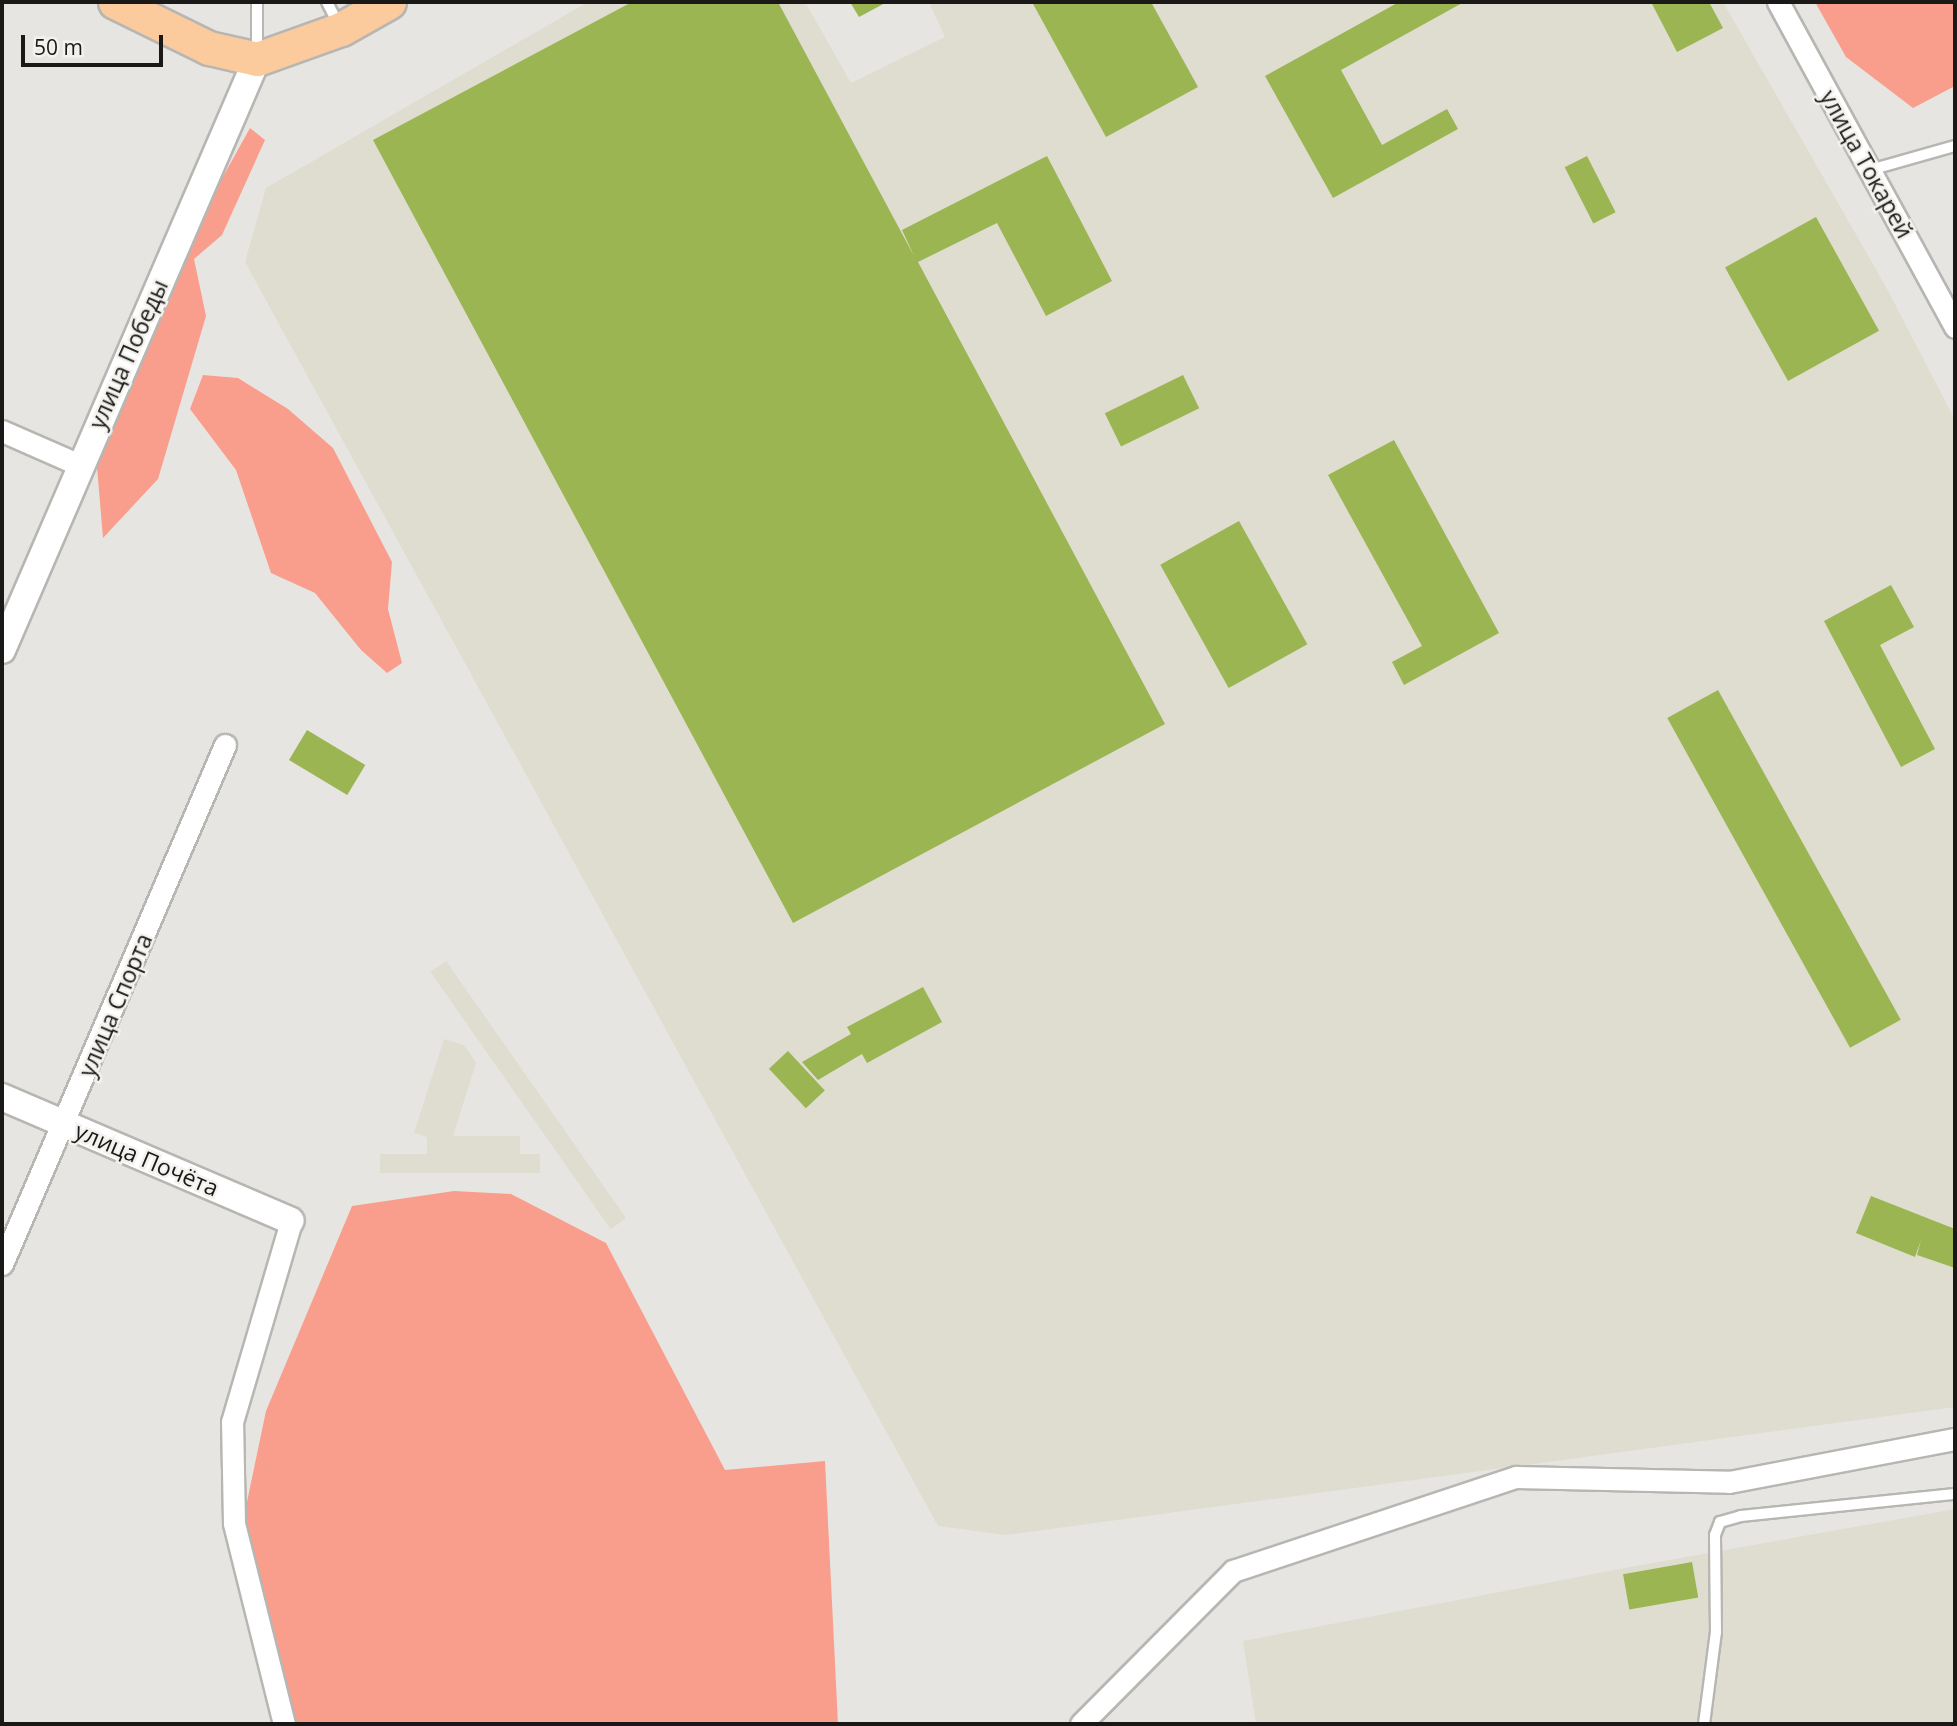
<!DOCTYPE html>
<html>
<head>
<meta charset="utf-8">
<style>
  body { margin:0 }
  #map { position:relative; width:1957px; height:1726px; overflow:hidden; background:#e7e5e1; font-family:"Open Sans",sans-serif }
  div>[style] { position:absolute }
  .built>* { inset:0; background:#dfdcd0; transform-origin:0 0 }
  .green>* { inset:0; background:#f99e8c }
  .building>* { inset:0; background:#9ab552; transform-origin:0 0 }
  .roads { filter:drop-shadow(2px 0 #b7b6b2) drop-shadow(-2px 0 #b7b6b2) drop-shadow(0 2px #b7b6b2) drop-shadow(0 -2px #b7b6b2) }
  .service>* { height:10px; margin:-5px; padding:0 5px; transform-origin:5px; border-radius:5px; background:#fff }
  .minor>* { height:21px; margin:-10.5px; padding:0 10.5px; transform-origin:10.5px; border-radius:10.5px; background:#fff }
  .tertiary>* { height:26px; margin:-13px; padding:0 13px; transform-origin:13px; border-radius:13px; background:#fff }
  .primary>* { height:33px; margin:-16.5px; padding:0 16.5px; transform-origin:16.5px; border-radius:16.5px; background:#fbca9d }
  span { translate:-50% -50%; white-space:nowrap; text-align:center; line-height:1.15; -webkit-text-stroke:5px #f4f2ee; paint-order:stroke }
  .street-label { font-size:23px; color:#1a1918 }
  .frame { position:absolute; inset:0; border:4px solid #1a1918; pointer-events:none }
  .scale { position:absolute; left:21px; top:35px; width:142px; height:32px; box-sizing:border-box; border:4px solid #1a1918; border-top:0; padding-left:9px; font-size:21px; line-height:24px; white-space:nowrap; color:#1a1918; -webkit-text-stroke:5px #f4f2ee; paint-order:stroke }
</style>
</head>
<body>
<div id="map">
  <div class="built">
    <i style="clip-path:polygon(588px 2px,805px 2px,851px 83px,945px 37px,929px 2px,1723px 2px,1885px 285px,1955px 420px,1955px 1407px,1006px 1535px,938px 1526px,245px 262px,266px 188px)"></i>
    <i style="left:446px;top:961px;width:314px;height:19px;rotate:55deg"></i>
    <i style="clip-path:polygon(444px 1039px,464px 1045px,476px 1063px,453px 1136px,520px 1136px,520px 1154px,540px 1154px,540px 1173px,380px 1173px,380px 1154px,427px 1154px,427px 1137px,414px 1133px)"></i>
    <i style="clip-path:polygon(1955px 1509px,1955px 1724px,1256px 1724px,1243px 1641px,1630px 1567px)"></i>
  </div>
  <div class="green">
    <i style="clip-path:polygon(1815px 2px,1955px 2px,1955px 86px,1913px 108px,1846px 57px)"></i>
    <i style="clip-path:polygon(250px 128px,265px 140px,222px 235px,194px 259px,206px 316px,158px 479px,103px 538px,96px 455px,189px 238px)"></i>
    <i style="clip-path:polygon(203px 375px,238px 378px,288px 409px,333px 448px,392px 562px,388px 609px,402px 663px,387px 673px,361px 650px,315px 593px,271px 573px,236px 470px,190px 409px)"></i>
    <i style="clip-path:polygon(454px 1191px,511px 1194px,606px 1243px,725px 1470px,825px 1461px,838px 1724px,297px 1724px,244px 1516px,266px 1411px,352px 1206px)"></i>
  </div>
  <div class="building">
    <i style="clip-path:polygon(632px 2px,778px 2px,914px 256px,902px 230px,1047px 156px,1112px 281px,1046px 316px,997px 223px,918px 262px,1165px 724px,793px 923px,373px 140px)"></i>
    <i style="clip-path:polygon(850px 2px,887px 2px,859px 17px)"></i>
    <i style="clip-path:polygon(1032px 2px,1151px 2px,1198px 87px,1106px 137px)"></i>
    <i style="clip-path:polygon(1399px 2px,1464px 2px,1341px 70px,1382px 145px,1447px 109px,1458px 129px,1333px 198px,1265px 76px)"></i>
    <i style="clip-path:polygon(1651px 2px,1709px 2px,1723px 28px,1677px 52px)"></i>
    <i style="left:1587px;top:156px;width:63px;height:25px;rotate:63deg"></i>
    <i style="left:1816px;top:217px;width:130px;height:104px;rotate:61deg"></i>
    <i style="left:1183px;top:375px;width:37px;height:87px;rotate:64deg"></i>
    <i style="clip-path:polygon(1394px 440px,1499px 633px,1404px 685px,1392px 662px,1422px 646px,1328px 475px)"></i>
    <i style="left:1239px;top:521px;width:141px;height:90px;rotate:61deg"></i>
    <i style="clip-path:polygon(1891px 585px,1914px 627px,1880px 645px,1935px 749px,1901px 767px,1824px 621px)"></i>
    <i style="left:1718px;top:690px;width:377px;height:58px;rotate:61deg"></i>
    <i style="left:307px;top:730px;width:68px;height:35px;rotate:31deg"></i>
    <i style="clip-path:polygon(923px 987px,942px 1022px,867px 1063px,862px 1054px,818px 1080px,802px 1062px,851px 1034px,847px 1027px)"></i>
    <i style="left:788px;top:1051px;width:54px;height:26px;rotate:47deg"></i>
    <i style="clip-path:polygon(1871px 1196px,1955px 1229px,1955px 1268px,1917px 1255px,1921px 1240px,1915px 1257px,1856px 1233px)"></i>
    <i style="left:1692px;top:1562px;width:36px;height:70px;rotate:80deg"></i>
  </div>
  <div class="roads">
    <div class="service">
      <i style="left:327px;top:2px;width:28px;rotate:63deg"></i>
      <i style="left:257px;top:55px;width:53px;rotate:-90deg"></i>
      <i style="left:1870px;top:170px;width:88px;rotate:-15.8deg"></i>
      <i style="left:1704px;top:1724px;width:93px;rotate:-82.6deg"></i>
      <i style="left:1716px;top:1632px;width:97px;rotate:-90.6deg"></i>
      <i style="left:1715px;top:1535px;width:14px;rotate:-69deg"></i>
      <i style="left:1720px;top:1522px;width:22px;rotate:-16deg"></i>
      <i style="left:1741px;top:1516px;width:215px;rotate:-5.9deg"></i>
    </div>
    <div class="minor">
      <i style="left:1778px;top:2px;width:370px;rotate:61.4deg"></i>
      <i style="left:2px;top:431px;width:85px;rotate:23.6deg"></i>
      <i style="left:2px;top:1264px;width:565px;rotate:-66.75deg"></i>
      <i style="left:284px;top:1724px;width:207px;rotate:-104deg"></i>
      <i style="left:234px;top:1523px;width:101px;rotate:-91.1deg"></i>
      <i style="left:232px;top:1422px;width:209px;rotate:-73.6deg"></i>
      <i style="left:1081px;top:1724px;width:216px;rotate:-45.2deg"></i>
      <i style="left:1233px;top:1571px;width:298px;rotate:-18.4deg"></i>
      <i style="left:1516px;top:1477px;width:213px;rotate:1.3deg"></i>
      <i style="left:1729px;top:1482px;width:230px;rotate:-10.8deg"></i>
    </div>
    <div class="tertiary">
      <i style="left:2px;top:650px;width:644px;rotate:-66.66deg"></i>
      <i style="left:2px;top:1097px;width:314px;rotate:23.2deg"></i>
    </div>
    <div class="primary">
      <i style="left:115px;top:2px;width:105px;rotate:26.1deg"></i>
      <i style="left:209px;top:48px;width:49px;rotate:12.9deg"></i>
      <i style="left:257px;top:59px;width:89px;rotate:-19.7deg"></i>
      <i style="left:341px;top:29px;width:55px;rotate:-29.4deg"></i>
    </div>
  </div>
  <div class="street-label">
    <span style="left:1867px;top:164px;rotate:61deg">улица Токарей</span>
    <span style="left:128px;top:354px;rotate:-66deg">улица Победы</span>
    <span style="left:115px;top:1005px;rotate:-67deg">улица Спорта</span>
    <span style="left:147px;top:1159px;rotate:23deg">улица Почёта</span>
  </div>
  <div class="frame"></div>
  <div class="scale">50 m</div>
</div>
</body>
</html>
